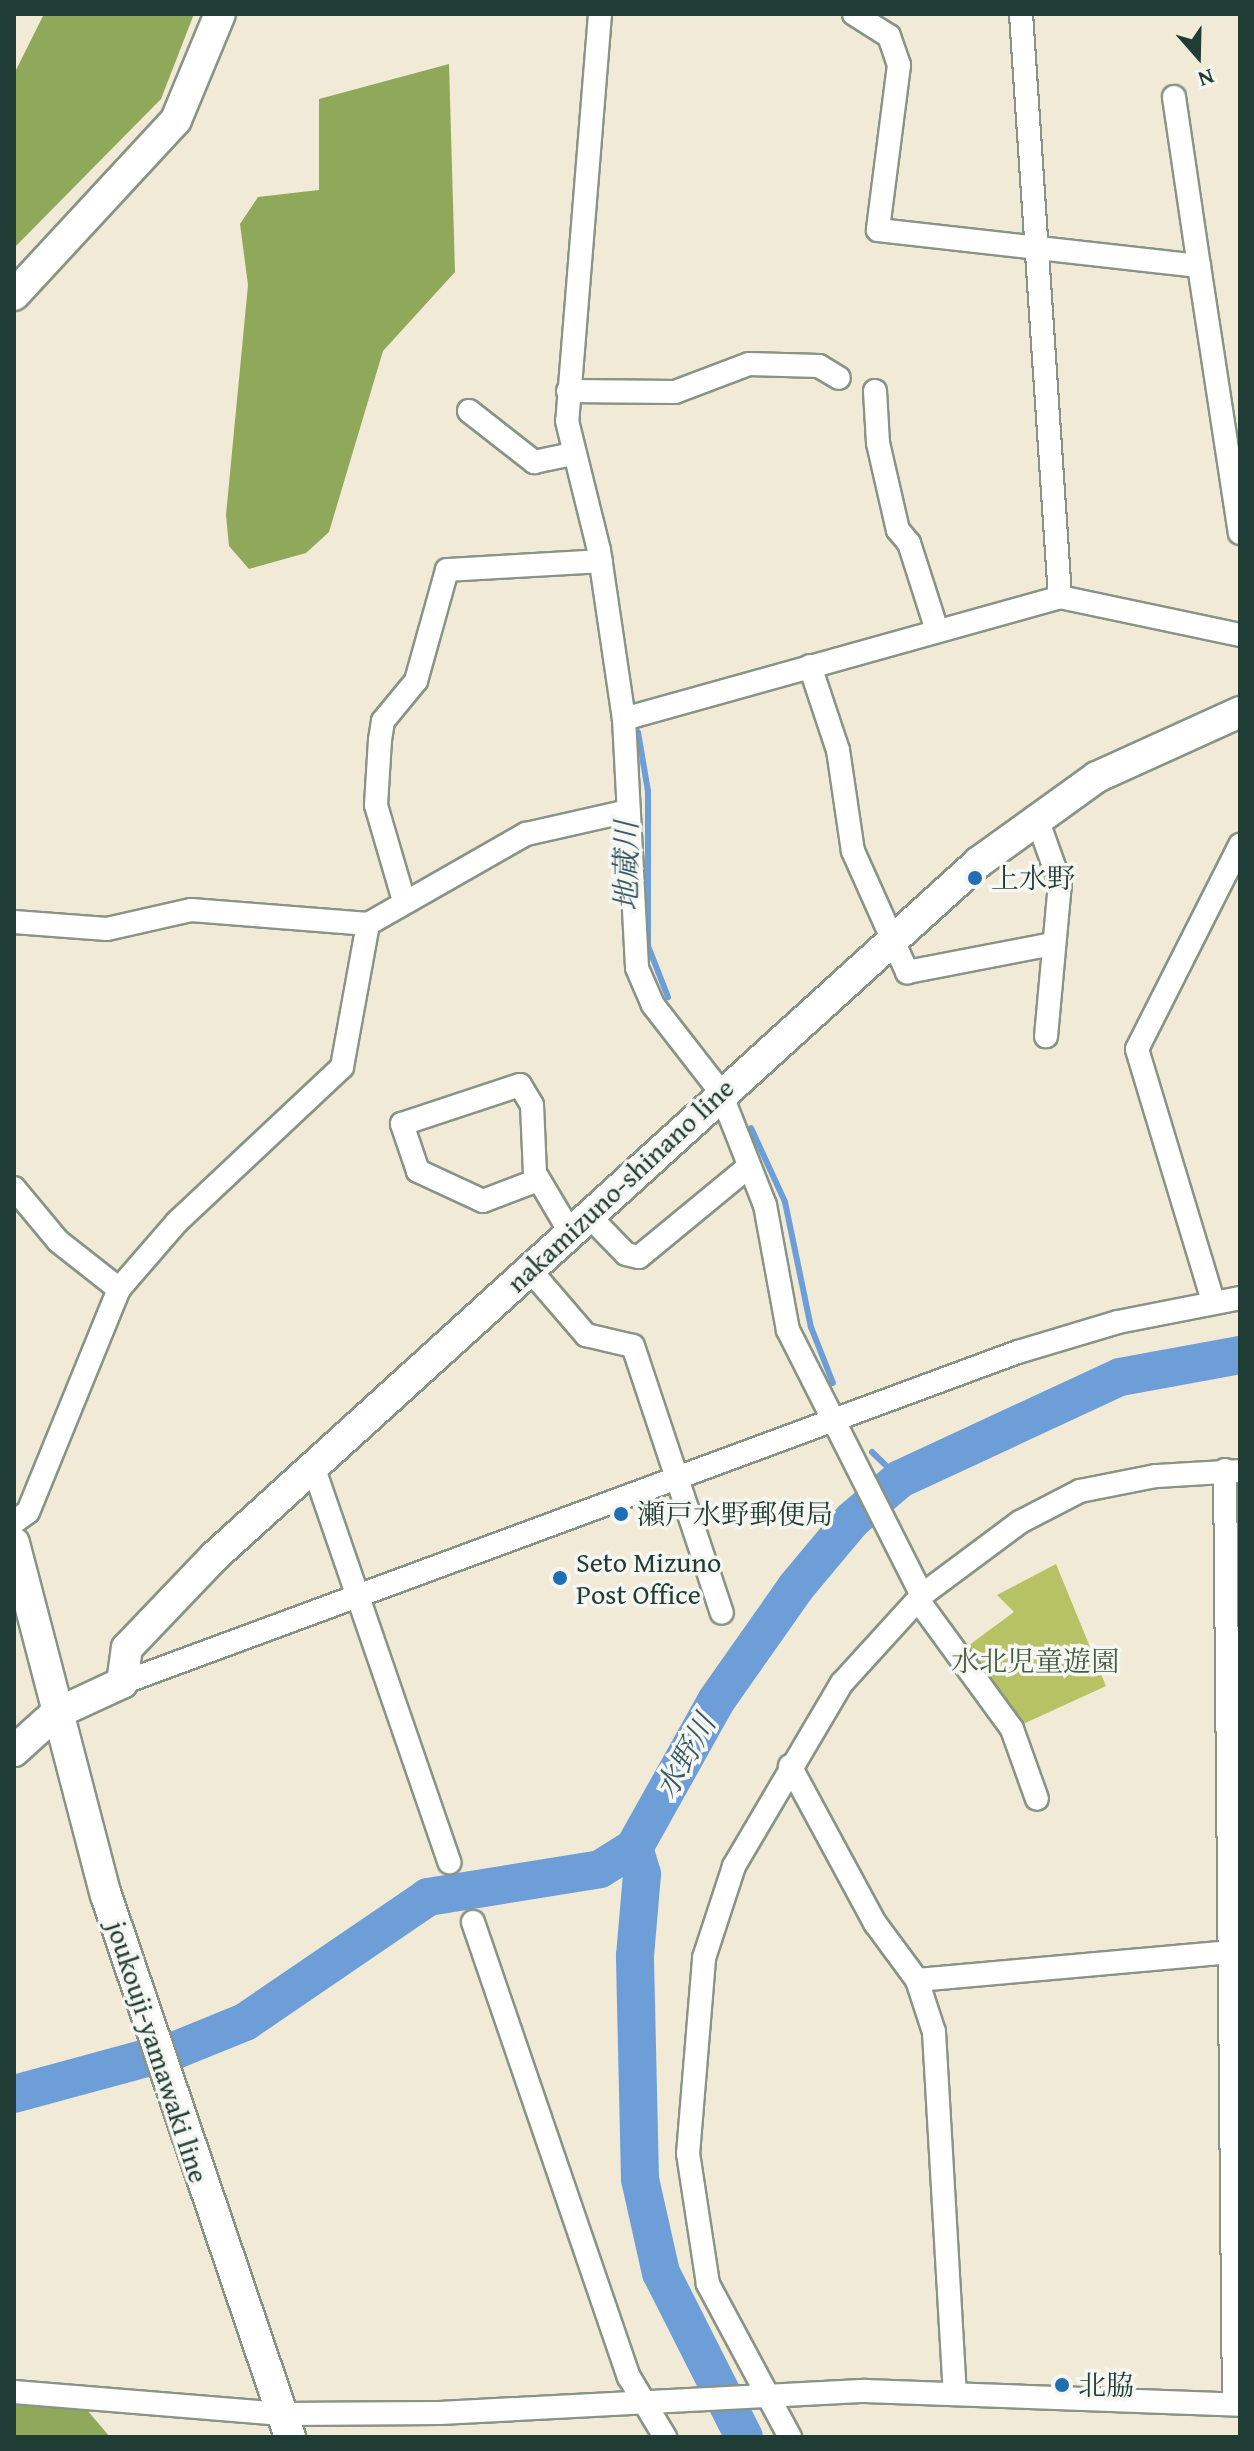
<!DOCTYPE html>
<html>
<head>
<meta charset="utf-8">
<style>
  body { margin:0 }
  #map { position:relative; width:1254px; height:2451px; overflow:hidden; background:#f0ead6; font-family:"Gentium Book Plus","Noto Serif JP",serif }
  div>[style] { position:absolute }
  .green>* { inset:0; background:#b6c264 }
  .forest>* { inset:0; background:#90a85a }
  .stream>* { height:6px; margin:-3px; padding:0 3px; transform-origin:3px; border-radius:3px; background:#6e9ed8 }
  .river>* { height:38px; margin:-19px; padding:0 19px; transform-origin:19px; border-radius:19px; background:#6e9ed8 }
  .roads { filter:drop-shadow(2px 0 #889485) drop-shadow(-2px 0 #889485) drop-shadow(0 2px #889485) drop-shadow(0 -2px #889485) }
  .minor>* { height:22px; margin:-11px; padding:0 11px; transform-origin:11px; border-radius:11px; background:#fff }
  .major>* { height:30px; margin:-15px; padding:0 15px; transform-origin:15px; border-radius:15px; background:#fff }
  .dots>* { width:22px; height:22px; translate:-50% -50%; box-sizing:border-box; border:4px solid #f6f6f2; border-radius:50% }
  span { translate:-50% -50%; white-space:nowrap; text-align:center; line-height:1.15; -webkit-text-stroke:7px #f6f6f2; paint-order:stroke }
  .poi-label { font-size:28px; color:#1f3d34 }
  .left { translate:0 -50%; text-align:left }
  .street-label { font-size:28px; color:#1f3d34 }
  .park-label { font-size:28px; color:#455e40 }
  .water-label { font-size:30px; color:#375a65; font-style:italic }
  .frame { position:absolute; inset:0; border:16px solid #1f3d34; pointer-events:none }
  .north { position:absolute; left:1158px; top:16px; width:80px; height:80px; -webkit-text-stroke:6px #f6f6f2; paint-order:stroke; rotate:160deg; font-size:22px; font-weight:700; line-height:32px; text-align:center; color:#1f3d34 }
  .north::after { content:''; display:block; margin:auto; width:28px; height:36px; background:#1f3d34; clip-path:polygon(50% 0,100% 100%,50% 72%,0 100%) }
</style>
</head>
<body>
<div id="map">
  <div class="green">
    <i style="clip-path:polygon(1056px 1564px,1106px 1686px,1012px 1729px,957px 1654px,1014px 1612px,997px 1595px)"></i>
  </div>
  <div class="forest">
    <i style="clip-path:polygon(44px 14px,194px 14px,161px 99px,14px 248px,14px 74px)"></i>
    <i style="clip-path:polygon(449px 64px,455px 272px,383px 351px,329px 532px,306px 553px,249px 569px,229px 546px,226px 515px,248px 285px,240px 224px,258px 197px,319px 190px,319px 99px)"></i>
    <i style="clip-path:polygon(14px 2404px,87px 2410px,110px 2437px,14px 2437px)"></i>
  </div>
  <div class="stream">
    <i style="left:638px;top:732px;width:60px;rotate:80.4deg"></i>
    <i style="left:648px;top:791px;width:155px;rotate:90deg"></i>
    <i style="left:648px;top:946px;width:55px;rotate:68.6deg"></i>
    <i style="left:751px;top:1128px;width:81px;rotate:65.3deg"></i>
    <i style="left:785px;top:1202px;width:128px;rotate:78.3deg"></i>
    <i style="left:811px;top:1327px;width:60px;rotate:68.6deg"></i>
    <i style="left:872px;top:1452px;width:39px;rotate:44deg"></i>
  </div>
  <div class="river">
    <i style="left:14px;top:2094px;width:168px;rotate:-15.2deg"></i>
    <i style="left:176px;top:2050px;width:74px;rotate:-22.1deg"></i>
    <i style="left:245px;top:2022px;width:222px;rotate:-34.3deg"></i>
    <i style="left:428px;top:1897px;width:174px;rotate:-9.2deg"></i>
    <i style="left:600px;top:1869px;width:40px;rotate:-32deg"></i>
    <i style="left:744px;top:2437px;width:184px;rotate:-116.8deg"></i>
    <i style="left:661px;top:2273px;width:96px;rotate:-102.6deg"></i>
    <i style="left:640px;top:2179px;width:223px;rotate:-91.3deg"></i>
    <i style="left:635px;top:1956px;width:82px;rotate:-85.1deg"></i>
    <i style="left:642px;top:1874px;width:27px;rotate:-107deg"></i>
    <i style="left:634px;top:1848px;width:168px;rotate:-60.8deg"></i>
    <i style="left:716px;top:1701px;width:139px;rotate:-54.9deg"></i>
    <i style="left:796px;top:1587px;width:87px;rotate:-50.1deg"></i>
    <i style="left:852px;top:1520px;width:63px;rotate:-40.5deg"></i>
    <i style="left:900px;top:1479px;width:242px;rotate:-24.9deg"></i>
    <i style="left:1120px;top:1377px;width:122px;rotate:-10.4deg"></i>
  </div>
  <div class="roads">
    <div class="minor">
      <i style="left:600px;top:14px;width:408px;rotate:94.6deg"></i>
      <i style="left:567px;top:421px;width:133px;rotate:76.1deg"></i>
      <i style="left:599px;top:550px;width:171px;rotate:81.6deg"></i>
      <i style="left:624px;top:719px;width:249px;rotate:87deg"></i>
      <i style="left:637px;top:968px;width:40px;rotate:66.6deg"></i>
      <i style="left:653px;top:1005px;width:109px;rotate:52.1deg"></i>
      <i style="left:720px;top:1091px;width:123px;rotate:68.5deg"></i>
      <i style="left:765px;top:1205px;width:127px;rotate:79.6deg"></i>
      <i style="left:788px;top:1330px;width:297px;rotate:63.2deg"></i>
      <i style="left:854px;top:14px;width:41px;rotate:32.2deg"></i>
      <i style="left:889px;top:36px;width:31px;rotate:71deg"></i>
      <i style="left:899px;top:65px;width:166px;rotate:97.3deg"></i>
      <i style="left:878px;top:230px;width:323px;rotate:6.4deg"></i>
      <i style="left:1199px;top:266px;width:270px;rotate:81.3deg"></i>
      <i style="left:1021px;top:14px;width:584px;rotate:86.17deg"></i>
      <i style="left:1174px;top:97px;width:171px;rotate:81.6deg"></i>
      <i style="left:568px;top:391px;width:107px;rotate:0.5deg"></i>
      <i style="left:675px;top:392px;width:79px;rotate:-20.7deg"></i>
      <i style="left:749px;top:364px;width:70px;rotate:1.6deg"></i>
      <i style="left:819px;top:366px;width:23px;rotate:31deg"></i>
      <i style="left:875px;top:391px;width:52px;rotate:86.7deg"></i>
      <i style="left:878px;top:443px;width:89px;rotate:77.1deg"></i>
      <i style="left:898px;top:530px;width:17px;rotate:50deg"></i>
      <i style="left:909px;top:543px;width:88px;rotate:72.2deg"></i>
      <i style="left:469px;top:411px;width:83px;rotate:38.1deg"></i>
      <i style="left:534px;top:462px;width:39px;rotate:-12deg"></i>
      <i style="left:810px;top:666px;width:89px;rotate:71.6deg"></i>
      <i style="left:838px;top:750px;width:102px;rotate:81.6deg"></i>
      <i style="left:853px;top:851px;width:133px;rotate:65.9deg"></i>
      <i style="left:907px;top:972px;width:149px;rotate:-10.9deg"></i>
      <i style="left:624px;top:719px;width:453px;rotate:-15.6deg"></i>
      <i style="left:1060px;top:597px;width:184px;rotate:11.9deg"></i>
      <i style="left:1036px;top:816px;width:71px;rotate:70.3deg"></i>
      <i style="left:1060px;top:883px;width:154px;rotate:95.2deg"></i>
      <i style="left:404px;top:901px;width:100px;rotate:-106.3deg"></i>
      <i style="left:376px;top:805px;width:65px;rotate:-86.5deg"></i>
      <i style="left:380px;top:740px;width:19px;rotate:-81deg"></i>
      <i style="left:383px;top:721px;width:52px;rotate:-50.5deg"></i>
      <i style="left:416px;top:681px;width:115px;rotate:-74.4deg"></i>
      <i style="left:447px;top:570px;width:154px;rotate:-3.3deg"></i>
      <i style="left:14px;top:922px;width:93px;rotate:4.3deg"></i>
      <i style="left:107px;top:929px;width:86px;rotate:-12.7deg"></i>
      <i style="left:191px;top:910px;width:178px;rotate:4.5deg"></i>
      <i style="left:368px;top:924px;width:182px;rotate:-29.7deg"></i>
      <i style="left:526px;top:834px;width:105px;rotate:-12.7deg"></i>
      <i style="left:538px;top:1180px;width:59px;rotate:159.1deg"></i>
      <i style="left:483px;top:1201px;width:72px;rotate:-155.2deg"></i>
      <i style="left:418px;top:1171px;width:50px;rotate:-108.8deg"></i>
      <i style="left:402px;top:1124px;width:124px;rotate:-18.3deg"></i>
      <i style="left:520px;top:1085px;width:23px;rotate:59deg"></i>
      <i style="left:532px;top:1105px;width:68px;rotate:87.5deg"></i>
      <i style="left:535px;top:1173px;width:69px;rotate:59.3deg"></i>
      <i style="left:14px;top:1188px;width:69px;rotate:50.3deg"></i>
      <i style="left:58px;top:1241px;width:78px;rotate:38.2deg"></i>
      <i style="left:588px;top:1215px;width:54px;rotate:45.7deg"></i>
      <i style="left:626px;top:1254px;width:13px;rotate:13deg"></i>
      <i style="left:639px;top:1257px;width:140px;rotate:-39.5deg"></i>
      <i style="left:530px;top:1270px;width:86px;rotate:49.3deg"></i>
      <i style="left:586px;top:1335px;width:48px;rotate:13.2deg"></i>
      <i style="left:633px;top:1346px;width:281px;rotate:71.6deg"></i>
      <i style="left:1213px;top:1301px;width:263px;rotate:-106.8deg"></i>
      <i style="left:1137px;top:1049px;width:229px;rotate:-63.2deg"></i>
      <i style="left:314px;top:1469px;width:416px;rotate:71deg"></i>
      <i style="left:1225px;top:1470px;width:934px;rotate:89.45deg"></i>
      <i style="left:14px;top:1522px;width:17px;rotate:-36deg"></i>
      <i style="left:28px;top:1512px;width:241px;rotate:-67.8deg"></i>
      <i style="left:119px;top:1289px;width:89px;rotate:-49.1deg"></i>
      <i style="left:177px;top:1222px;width:226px;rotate:-43.2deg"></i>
      <i style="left:342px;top:1067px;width:145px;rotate:-79.7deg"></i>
      <i style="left:918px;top:1600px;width:160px;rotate:53.9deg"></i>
      <i style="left:1012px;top:1729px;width:74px;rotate:70.3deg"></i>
      <i style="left:122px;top:1683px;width:955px;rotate:-20.28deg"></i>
      <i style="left:1018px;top:1352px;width:104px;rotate:-16.7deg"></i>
      <i style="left:1118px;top:1322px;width:124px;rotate:-11.1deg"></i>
      <i style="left:790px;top:1766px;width:179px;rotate:61.6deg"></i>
      <i style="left:875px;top:1923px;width:71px;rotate:53.6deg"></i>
      <i style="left:917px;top:1980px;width:55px;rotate:71.9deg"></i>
      <i style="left:934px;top:2032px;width:360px;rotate:86.7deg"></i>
      <i style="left:473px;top:1922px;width:481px;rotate:71.1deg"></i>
      <i style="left:629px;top:2377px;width:70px;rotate:59deg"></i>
      <i style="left:917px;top:1980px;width:324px;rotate:-5.1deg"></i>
      <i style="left:14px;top:2392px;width:269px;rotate:4.7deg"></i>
      <i style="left:282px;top:2414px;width:158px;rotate:-0.4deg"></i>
      <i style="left:440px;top:2413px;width:426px;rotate:-3deg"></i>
      <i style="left:865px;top:2391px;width:375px;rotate:2.1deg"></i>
      <i style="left:790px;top:2437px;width:174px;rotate:-118.2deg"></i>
      <i style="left:708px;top:2284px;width:132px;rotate:-98.7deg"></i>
      <i style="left:688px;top:2154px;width:197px;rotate:-85.3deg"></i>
      <i style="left:704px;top:1958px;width:97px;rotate:-71.9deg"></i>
      <i style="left:734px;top:1866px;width:212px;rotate:-59.5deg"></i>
      <i style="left:842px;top:1683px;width:119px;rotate:-47.7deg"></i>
      <i style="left:922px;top:1595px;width:122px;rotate:-36.7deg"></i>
      <i style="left:1020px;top:1522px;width:68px;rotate:-27.3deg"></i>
      <i style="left:1080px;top:1491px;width:77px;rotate:-11.2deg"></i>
      <i style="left:1156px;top:1476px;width:84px;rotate:-3.4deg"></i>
    </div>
    <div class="major">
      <i style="left:14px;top:295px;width:238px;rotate:-47.2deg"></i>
      <i style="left:176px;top:120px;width:115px;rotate:-67.5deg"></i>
      <i style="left:14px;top:1543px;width:364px;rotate:75.4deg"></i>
      <i style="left:106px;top:1895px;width:572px;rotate:71.25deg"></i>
      <i style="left:14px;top:1751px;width:55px;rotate:-42.1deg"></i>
      <i style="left:55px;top:1714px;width:74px;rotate:-24.8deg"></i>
      <i style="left:122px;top:1683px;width:35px;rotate:-82deg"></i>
      <i style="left:127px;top:1648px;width:127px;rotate:-46.3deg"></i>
      <i style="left:215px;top:1556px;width:1032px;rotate:-42.25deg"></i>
      <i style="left:979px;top:862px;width:145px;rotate:-35.8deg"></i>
      <i style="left:1097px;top:777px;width:157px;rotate:-24.4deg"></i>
    </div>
  </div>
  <div class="dots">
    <i style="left:975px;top:878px;background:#1f6fb2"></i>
    <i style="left:621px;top:1514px;background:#1f6fb2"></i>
    <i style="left:560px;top:1578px;background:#1f6fb2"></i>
    <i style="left:1062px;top:2385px;background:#1f6fb2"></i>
  </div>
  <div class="poi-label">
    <span class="left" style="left:991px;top:878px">上水野</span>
    <span class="left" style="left:637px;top:1514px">瀬戸水野郵便局</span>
    <span class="left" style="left:576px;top:1578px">Seto Mizuno<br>Post Office</span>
    <span class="left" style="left:1078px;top:2385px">北脇</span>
  </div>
  <div class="street-label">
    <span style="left:620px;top:1185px;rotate:-43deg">nakamizuno-shinano line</span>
    <span style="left:158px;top:2052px;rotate:72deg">joukouji-yamawaki line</span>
  </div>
  <div class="park-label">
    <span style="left:1035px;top:1661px">水北児童遊園</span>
  </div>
  <div class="water-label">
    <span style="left:626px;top:866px;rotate:-90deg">地蔵川</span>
    <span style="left:685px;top:1756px;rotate:-61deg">水野川</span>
  </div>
  <div class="frame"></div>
  <div class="north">N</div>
</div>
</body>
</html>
